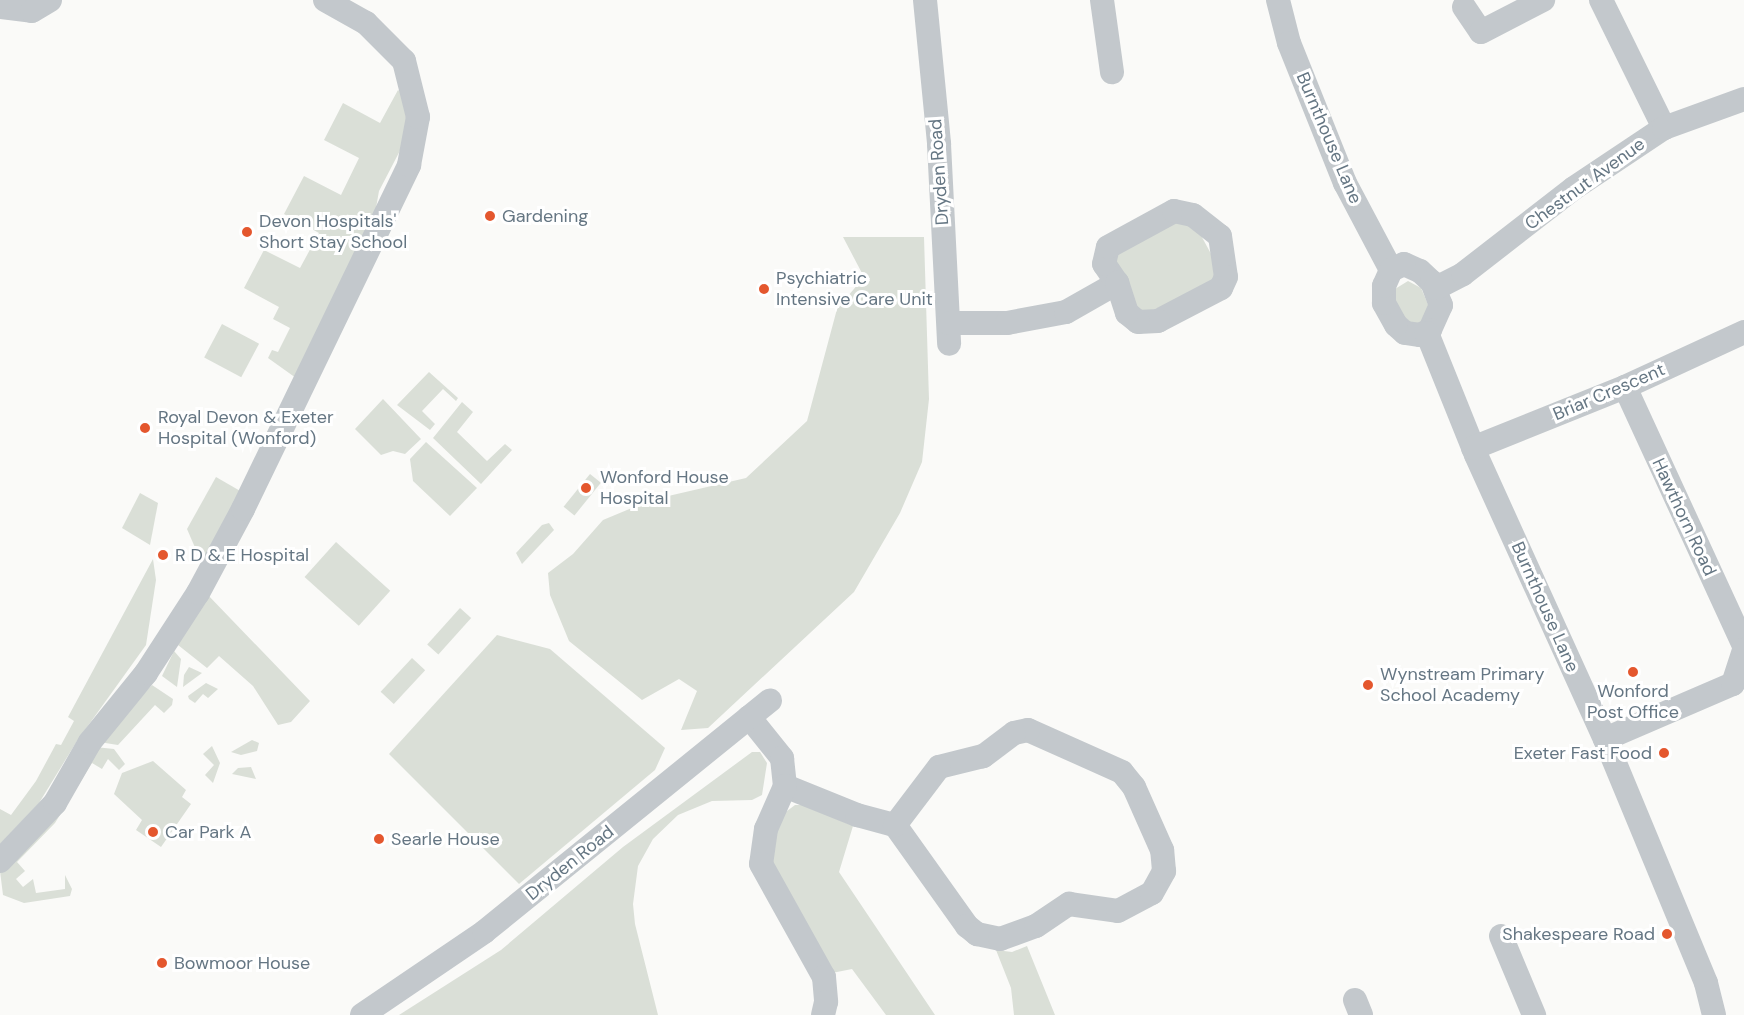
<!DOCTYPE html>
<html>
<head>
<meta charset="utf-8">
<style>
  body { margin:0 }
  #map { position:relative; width:1744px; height:1015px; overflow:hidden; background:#fafaf8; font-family:"DM Sans",sans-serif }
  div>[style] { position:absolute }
  .green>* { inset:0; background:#dadfd7; transform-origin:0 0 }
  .minor>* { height:24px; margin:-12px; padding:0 12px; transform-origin:12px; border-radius:12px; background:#c3c8cc }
  .dots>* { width:16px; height:16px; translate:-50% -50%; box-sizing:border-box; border:3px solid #fff; border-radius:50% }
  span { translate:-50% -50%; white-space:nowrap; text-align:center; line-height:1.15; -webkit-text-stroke:6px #fff; paint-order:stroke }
  .street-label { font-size:18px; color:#657683 }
  .poi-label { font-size:18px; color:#657683 }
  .left { translate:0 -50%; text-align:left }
  .right { translate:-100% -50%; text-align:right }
</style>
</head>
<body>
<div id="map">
  <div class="green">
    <i style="clip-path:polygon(398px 90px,406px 97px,409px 119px,405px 141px,379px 191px,374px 219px,296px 378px,268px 358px,272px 350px,278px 352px,290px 328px,273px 319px,279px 307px,244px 288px,264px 250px,300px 268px,319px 233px,284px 214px,304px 176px,341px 195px,359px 158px,324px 140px,343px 103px,380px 123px)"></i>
    <i style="clip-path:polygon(1178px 218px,1197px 228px,1216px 263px,1216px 274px,1206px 292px,1143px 313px,1121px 292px,1113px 249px)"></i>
    <i style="clip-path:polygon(843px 237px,924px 237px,929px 399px,922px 462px,900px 513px,854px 592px,708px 728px,681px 730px,697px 691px,679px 679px,642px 700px,569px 641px,550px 595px,548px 573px,573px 554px,603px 520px,651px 500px,746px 478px,807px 421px,837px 309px,864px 277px)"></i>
    <i style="clip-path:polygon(1408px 281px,1421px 288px,1430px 309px,1427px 318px,1414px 326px,1394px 306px,1395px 289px)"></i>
    <i style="left:222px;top:324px;width:42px;height:38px;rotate:28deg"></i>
    <i style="clip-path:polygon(429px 372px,458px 398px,456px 401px,443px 389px,422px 411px,435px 424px,430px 430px,397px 405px)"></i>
    <i style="clip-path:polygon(383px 399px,421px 439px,405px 454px,393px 451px,381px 455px,355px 429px)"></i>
    <i style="clip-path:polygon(462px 402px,473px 412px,457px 432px,487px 461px,505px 444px,512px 450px,481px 484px,433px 438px)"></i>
    <i style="clip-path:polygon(426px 442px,477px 488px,450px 516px,413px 481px,410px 459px)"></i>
    <i style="left:590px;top:474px;width:14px;height:42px;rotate:39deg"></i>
    <i style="clip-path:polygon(216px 477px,242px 492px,203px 566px,187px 529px)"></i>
    <i style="clip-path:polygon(140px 493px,158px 503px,150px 545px,122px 528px)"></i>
    <i style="clip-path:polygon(549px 523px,554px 530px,522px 564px,516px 553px,542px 525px)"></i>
    <i style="left:336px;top:542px;width:73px;height:47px;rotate:42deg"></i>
    <i style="clip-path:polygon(153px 559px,156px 580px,146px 645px,77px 741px,39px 803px,0 844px,0 809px,11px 815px,36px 781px,56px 744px,61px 745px,74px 721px,68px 717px)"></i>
    <i style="clip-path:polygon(206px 593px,310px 701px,291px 722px,278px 725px,253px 686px,219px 656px,207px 668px,178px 645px)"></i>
    <i style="left:460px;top:608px;width:15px;height:49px;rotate:42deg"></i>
    <i style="clip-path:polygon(497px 635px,550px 649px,665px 748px,655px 770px,519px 884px,389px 754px)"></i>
    <i style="clip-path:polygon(174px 651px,181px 659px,177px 687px,162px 676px)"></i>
    <i style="left:412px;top:658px;width:18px;height:46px;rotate:43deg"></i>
    <i style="clip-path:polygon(189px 667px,202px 673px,183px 687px,184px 675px)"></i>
    <i style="clip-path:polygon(206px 683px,218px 689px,208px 698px,203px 694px,195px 703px,189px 699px,188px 696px)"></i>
    <i style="clip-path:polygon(152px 685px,173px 699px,172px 705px,164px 713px,155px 705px,118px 745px,99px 742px)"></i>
    <i style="clip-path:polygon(252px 740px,259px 743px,257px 751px,241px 755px,231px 752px)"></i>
    <i style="clip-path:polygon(212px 746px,220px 763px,213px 783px,205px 775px,214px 765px,203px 754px)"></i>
    <i style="clip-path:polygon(95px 747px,114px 749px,125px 764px,119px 770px,108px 759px,102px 769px,92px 763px,55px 823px,17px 862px,25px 871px,16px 879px,23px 887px,33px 879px,36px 893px,65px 889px,65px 875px,72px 889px,70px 896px,24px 903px,3px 895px,0 871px)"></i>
    <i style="clip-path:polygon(752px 752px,760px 752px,767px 763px,762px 795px,752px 800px,712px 801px,678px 815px,653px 839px,638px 866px,633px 904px,635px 924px,658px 1015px,399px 1015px,501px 950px,623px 847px)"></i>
    <i style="clip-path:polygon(153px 761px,186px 790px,182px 797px,191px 804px,161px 847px,136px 830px,142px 820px,114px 794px,122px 773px)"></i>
    <i style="clip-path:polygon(251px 767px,256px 779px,232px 774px,238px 768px)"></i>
    <i style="clip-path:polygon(795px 805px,806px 805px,853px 826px,839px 872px,935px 1015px,886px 1015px,852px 969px,832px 973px,768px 865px,775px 820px)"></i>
    <i style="clip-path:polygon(1027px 946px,1055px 1015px,1014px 1015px,1011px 988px,996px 950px,1012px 952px)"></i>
  </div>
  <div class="minor">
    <i style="left:925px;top:0;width:145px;rotate:84.4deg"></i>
    <i style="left:939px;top:144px;width:200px;rotate:87.1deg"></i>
    <i style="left:1102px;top:0;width:73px;rotate:82.1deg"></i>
    <i style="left:1278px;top:0;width:44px;rotate:75.7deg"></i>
    <i style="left:1289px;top:43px;width:151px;rotate:68.2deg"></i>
    <i style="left:1345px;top:183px;width:98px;rotate:62.1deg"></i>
    <i style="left:1601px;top:0;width:143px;rotate:63.8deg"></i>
    <i style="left:0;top:7px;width:32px;rotate:7deg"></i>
    <i style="left:32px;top:11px;width:21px;rotate:-31deg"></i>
    <i style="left:1464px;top:7px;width:30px;rotate:56deg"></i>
    <i style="left:1481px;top:32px;width:70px;rotate:-27.3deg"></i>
    <i style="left:1404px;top:264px;width:17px;rotate:24deg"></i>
    <i style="left:1420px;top:271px;width:16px;rotate:43deg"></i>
    <i style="left:1432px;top:282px;width:25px;rotate:69deg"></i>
    <i style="left:1441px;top:305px;width:27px;rotate:114deg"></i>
    <i style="left:1430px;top:330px;width:11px;rotate:153deg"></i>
    <i style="left:1420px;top:335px;width:15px;rotate:-172deg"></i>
    <i style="left:1405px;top:333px;width:12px;rotate:-138deg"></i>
    <i style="left:1396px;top:325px;width:25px;rotate:-119deg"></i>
    <i style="left:1384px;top:303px;width:17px;rotate:-90deg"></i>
    <i style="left:1384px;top:286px;width:17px;rotate:-66deg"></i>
    <i style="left:1391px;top:270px;width:14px;rotate:-25deg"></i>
    <i style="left:1436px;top:288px;width:30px;rotate:-27deg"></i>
    <i style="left:1463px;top:274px;width:140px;rotate:-37.8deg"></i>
    <i style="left:1574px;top:188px;width:108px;rotate:-33.7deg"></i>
    <i style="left:1664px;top:128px;width:85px;rotate:-19.9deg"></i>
    <i style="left:949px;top:323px;width:58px"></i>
    <i style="left:1007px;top:323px;width:60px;rotate:-10.6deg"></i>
    <i style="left:1066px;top:312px;width:59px;rotate:-29.6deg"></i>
    <i style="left:1117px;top:283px;width:23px;rotate:-124deg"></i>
    <i style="left:1104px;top:264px;width:17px;rotate:-77deg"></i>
    <i style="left:1108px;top:247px;width:75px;rotate:-28.6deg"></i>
    <i style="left:1174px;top:211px;width:19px;rotate:12deg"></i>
    <i style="left:1193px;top:215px;width:34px;rotate:38deg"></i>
    <i style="left:1220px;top:236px;width:41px;rotate:81.7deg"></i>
    <i style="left:1226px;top:277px;width:12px;rotate:114deg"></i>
    <i style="left:1221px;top:288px;width:71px;rotate:152.4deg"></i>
    <i style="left:1158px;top:321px;width:20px;rotate:177deg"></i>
    <i style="left:1138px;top:322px;width:14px;rotate:-141deg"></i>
    <i style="left:1127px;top:313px;width:32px;rotate:-108deg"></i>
    <i style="left:1427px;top:333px;width:131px;rotate:68.1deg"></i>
    <i style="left:1476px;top:455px;width:312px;rotate:65.6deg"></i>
    <i style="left:1605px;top:739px;width:264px;rotate:67.5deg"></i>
    <i style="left:1706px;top:983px;width:33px;rotate:76deg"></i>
    <i style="left:1625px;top:387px;width:285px;rotate:65.3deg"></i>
    <i style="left:1473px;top:448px;width:164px;rotate:-21.9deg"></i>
    <i style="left:1625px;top:387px;width:131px;rotate:-24.8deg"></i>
    <i style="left:749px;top:717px;width:53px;rotate:51.2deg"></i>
    <i style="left:782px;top:758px;width:28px;rotate:84deg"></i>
    <i style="left:785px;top:786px;width:78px;rotate:21.9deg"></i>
    <i style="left:857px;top:815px;width:39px;rotate:15deg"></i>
    <i style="left:895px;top:825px;width:124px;rotate:54.5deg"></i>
    <i style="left:967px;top:926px;width:13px;rotate:39deg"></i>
    <i style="left:977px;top:934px;width:24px;rotate:12deg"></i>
    <i style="left:1000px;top:939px;width:38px;rotate:-20deg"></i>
    <i style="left:1036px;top:926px;width:40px;rotate:-34deg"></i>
    <i style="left:1069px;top:904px;width:49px;rotate:8.1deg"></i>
    <i style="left:1118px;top:911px;width:38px;rotate:-28deg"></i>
    <i style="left:1152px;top:893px;width:25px;rotate:-61deg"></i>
    <i style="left:1164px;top:871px;width:21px;rotate:-95deg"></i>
    <i style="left:1162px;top:850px;width:69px;rotate:-114deg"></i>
    <i style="left:1134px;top:787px;width:19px;rotate:-129deg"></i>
    <i style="left:1122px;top:772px;width:103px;rotate:-155.9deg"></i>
    <i style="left:1028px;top:730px;width:14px;rotate:168deg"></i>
    <i style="left:1014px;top:733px;width:39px;rotate:143deg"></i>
    <i style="left:983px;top:756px;width:45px;rotate:166deg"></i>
    <i style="left:939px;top:767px;width:73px;rotate:127.2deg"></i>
    <i style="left:1605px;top:739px;width:139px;rotate:-23.3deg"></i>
    <i style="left:1733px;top:684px;width:36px;rotate:-72deg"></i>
    <i style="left:785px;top:786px;width:47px;rotate:113.8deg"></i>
    <i style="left:766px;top:829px;width:35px;rotate:98deg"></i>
    <i style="left:761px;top:864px;width:129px;rotate:60.9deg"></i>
    <i style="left:824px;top:977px;width:25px;rotate:85deg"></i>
    <i style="left:826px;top:1002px;width:13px;rotate:103deg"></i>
    <i style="left:0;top:861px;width:80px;rotate:-46.5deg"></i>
    <i style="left:55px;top:803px;width:70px;rotate:-60.2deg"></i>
    <i style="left:90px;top:742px;width:89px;rotate:-50.9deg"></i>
    <i style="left:146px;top:673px;width:95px;rotate:-57deg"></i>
    <i style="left:198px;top:593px;width:95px;rotate:-61.8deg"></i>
    <i style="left:243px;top:509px;width:382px;rotate:-64.2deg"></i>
    <i style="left:409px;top:165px;width:49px;rotate:-79.4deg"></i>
    <i style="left:418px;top:117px;width:58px;rotate:-104deg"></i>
    <i style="left:404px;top:61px;width:54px;rotate:-135deg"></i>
    <i style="left:366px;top:23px;width:47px;rotate:-150.7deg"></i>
    <i style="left:1501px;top:936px;width:86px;rotate:67.3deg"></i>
    <i style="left:1355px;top:1000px;width:16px;rotate:68deg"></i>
    <i style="left:362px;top:1015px;width:148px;rotate:-34.2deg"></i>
    <i style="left:484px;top:932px;width:368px;rotate:-39deg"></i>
  </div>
  <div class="dots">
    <i style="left:490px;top:216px;background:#e4572e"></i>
    <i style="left:247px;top:232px;background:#e4572e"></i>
    <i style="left:764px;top:289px;background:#e4572e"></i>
    <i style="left:145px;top:428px;background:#e4572e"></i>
    <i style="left:586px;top:488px;background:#e4572e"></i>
    <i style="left:163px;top:555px;background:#e4572e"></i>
    <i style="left:1633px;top:672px;background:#e4572e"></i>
    <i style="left:1368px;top:685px;background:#e4572e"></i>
    <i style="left:1664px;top:753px;background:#e4572e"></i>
    <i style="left:153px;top:832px;background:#e4572e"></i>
    <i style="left:379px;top:839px;background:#e4572e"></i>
    <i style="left:1667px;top:934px;background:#e4572e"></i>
    <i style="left:162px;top:963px;background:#e4572e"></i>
  </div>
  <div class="street-label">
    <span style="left:1329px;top:138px;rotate:67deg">Burnthouse Lane</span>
    <span style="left:939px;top:172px;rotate:-94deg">Dryden Road</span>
    <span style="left:1585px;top:184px;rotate:-36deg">Chestnut Avenue</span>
    <span style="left:1609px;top:392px;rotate:-23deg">Briar Crescent</span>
    <span style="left:1684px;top:517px;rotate:65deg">Hawthorn Road</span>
    <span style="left:1545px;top:607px;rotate:66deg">Burnthouse Lane</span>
    <span style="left:570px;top:863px;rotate:-39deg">Dryden Road</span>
  </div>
  <div class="poi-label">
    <span class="left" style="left:502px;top:216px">Gardening</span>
    <span class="left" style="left:259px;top:232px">Devon Hospitals'<br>Short Stay School</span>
    <span class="left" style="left:776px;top:289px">Psychiatric<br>Intensive Care Unit</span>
    <span class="left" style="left:158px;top:428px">Royal Devon &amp; Exeter<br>Hospital (Wonford)</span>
    <span class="left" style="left:600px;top:488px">Wonford House<br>Hospital</span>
    <span class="left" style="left:175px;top:555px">R D &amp; E Hospital</span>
    <span class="left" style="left:1380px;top:685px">Wynstream Primary<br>School Academy</span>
    <span style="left:1633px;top:702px">Wonford<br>Post Office</span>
    <span class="right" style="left:1652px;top:753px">Exeter Fast Food</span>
    <span class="left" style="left:165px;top:832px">Car Park A</span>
    <span class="left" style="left:391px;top:839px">Searle House</span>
    <span class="right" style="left:1655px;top:934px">Shakespeare Road</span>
    <span class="left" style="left:174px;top:963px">Bowmoor House</span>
  </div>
</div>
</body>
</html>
